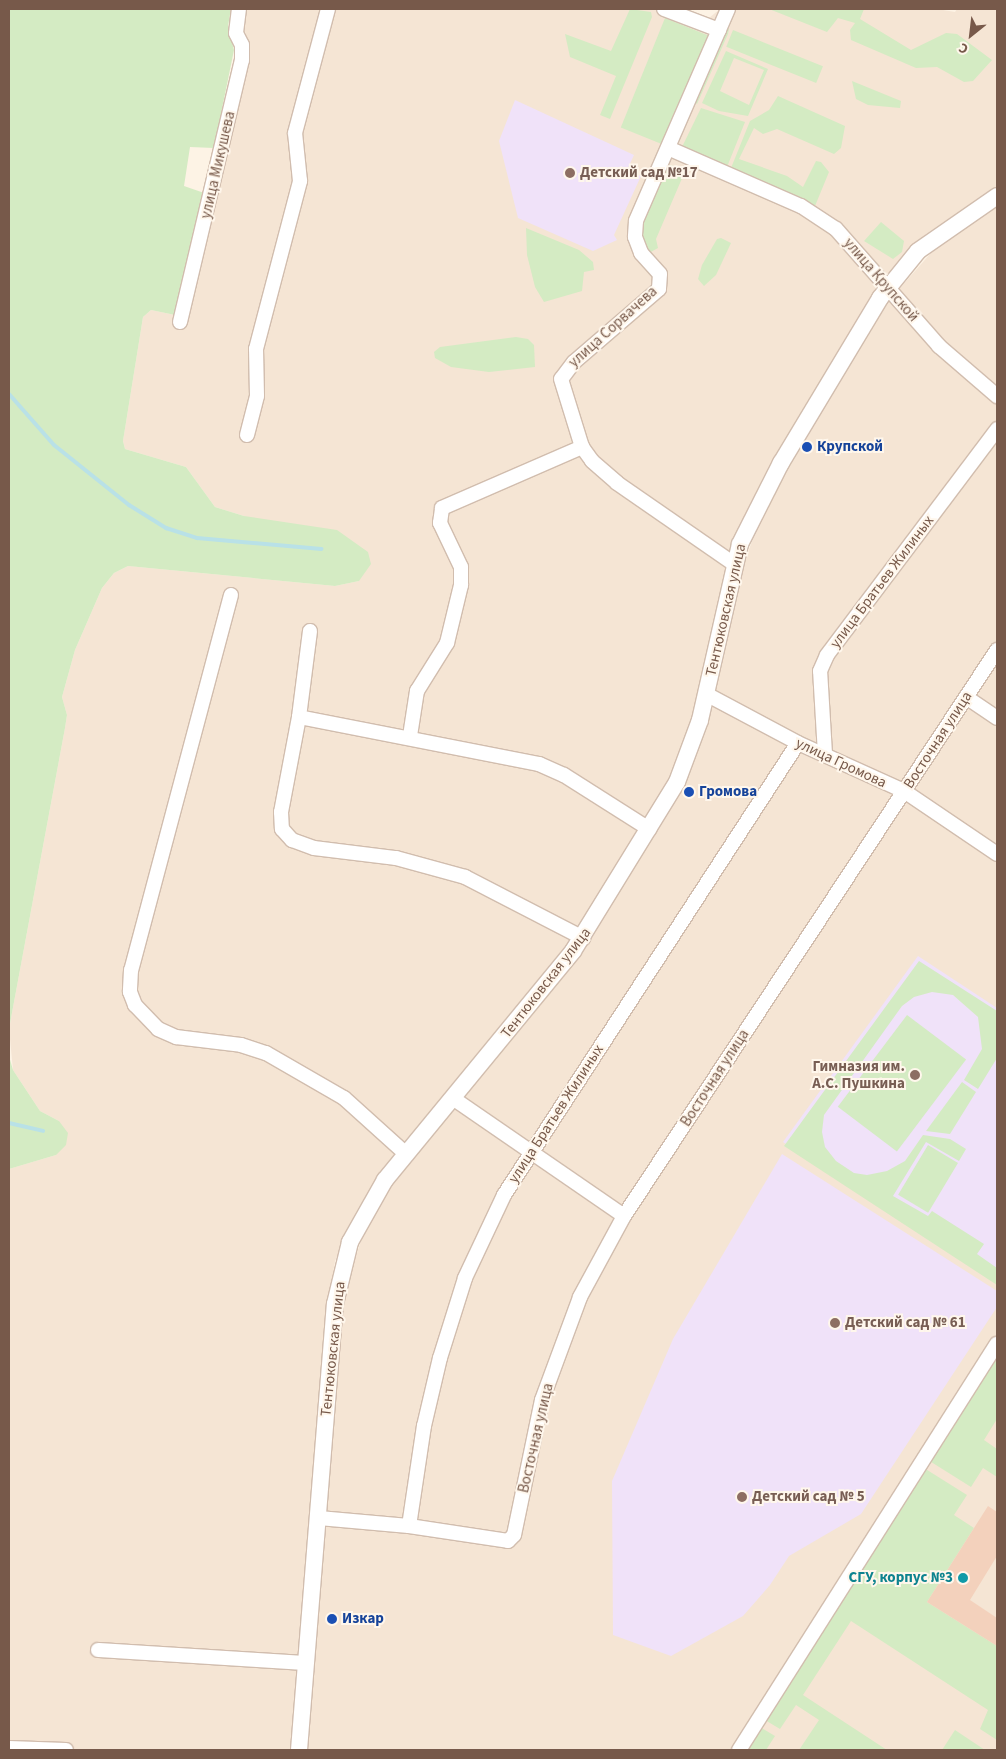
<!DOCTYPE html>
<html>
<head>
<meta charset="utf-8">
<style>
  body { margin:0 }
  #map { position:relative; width:1006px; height:1759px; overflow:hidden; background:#fdf3e5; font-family:"Source Sans 3",sans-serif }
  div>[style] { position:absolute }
  .residential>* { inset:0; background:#f5e5d4 }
  .education>* { inset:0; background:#f0e2f9 }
  .green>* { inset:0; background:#d4ebc3; transform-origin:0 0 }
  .stream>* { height:4px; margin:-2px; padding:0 2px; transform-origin:2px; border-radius:2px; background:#b9e1e7 }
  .building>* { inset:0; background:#f3d1bc }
  .roads { filter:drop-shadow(1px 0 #d1bdae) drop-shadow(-1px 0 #d1bdae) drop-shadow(0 1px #d1bdae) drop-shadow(0 -1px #d1bdae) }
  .minor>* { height:14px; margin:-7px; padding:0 7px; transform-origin:7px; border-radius:7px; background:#fff }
  .tertiary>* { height:16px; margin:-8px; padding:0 8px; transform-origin:8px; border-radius:8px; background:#fff }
  .dots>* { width:14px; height:14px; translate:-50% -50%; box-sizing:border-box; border:2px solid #fff7ec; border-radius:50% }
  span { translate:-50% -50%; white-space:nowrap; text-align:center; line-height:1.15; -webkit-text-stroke:4px #fff7ec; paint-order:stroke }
  .street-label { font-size:15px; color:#77594a }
  .education-label { font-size:15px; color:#785e54; font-weight:700 }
  .left { translate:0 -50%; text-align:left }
  .right { translate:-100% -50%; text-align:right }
  .transit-label { font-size:15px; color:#164399; font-weight:700 }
  .culture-label { font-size:15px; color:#0d838f; font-weight:700 }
  .frame { position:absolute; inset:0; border:10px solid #77594a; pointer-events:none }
  .north { position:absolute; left:946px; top:10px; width:50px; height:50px; -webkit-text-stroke:4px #fff7ec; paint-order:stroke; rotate:209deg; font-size:14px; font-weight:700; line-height:20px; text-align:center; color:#77594a }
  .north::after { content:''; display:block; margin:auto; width:18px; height:22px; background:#77594a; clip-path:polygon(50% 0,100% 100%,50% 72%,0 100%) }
</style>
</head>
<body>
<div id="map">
  <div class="residential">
    <i style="clip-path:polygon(246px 9px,685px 9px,709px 18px,720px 9px,937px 9px,955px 12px,957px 9px,997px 9px,997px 187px,926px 234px,892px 269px,814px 392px,733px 541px,693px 718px,670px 779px,567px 947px,379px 1175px,356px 1212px,335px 1261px,328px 1304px,295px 1750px,9px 1750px,9px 1169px,56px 1155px,59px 1121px,40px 1111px,13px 1070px,9px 1029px,65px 728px,67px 715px,62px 697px,75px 650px,102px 588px,114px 573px,128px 566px,335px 586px,359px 581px,244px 516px,215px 507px,186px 467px,125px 449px,123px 441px,143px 317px,151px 310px,175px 315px,175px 328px,187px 324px,250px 51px,243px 23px)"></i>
    <i style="clip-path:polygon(997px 206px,997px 1750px,307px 1750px,344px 1292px,366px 1226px,393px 1182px,587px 944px,677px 798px,704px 731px,738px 581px,758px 524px,797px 449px,886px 304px,938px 245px)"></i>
  </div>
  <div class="education">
    <i style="clip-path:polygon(515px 100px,634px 155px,627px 170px,641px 176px,614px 235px,617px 240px,593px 251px,518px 218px,499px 141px)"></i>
    <i style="clip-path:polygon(918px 956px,997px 1008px,997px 1283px,783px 1142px)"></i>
    <i style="clip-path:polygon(782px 1154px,997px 1291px,997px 1307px,861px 1514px,789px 1556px,770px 1585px,743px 1616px,671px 1656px,613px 1635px,612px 1481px,673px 1339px)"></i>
  </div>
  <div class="green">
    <i style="clip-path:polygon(9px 9px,231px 9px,228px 26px,234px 50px,214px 148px,190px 147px,184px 186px,210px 195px,212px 200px,175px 315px,151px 310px,143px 317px,123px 441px,125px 449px,186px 467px,215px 507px,244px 516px,337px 530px,368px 552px,371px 564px,359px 581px,335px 586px,128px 566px,114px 573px,102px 588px,75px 650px,62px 697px,67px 715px,65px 728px,9px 1029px)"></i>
    <i style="clip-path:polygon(630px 9px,651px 12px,652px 17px,610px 119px,600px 115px,616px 76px,570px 57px,565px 34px,611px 51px)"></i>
    <i style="clip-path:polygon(769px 9px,864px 9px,860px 19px,911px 50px,946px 33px,957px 34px,992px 60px,973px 81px,964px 82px,937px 67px,916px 68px,851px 40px,850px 30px,855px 23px,838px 18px,827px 32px)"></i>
    <i style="left:665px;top:18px;width:48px;height:118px;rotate:22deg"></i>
    <i style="clip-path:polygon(725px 26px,729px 29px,728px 34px,697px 104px,692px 100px)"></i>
    <i style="left:733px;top:30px;width:97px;height:18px;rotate:22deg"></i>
    <i style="clip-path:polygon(evenodd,726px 51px,768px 69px,748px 116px,719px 111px,702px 103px,726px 51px,734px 58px,764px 70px,749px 105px,720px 91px,734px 58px)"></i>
    <i style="clip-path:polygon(852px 81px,901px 101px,900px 108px,868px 105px,856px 99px)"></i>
    <i style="clip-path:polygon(778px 96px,845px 126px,841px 148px,834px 154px,777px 129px,763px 134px,754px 128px,739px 159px,787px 176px,803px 187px,816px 161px,821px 162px,829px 172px,815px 206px,731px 168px,750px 121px,769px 110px)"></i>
    <i style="clip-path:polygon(701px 108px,745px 122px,727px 167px,682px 147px)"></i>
    <i style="clip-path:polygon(668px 165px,675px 166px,683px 176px,656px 239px,658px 248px,649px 253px,639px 236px,641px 220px,663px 167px)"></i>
    <i style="clip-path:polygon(881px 222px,904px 241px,902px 252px,893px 259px,864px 241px)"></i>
    <i style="clip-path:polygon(526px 228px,579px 250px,593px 262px,594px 270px,584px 272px,582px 291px,544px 302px,535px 287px,527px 255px)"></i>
    <i style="clip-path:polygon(721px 238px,731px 243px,716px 275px,704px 286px,698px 279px,702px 265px,717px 239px)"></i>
    <i style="clip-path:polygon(516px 337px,528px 339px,534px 345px,535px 367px,489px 372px,451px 367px,435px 358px,434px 352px,440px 347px)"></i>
    <i style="clip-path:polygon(919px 961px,997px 1011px,997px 1058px,978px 1089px,964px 1080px,982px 1049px,978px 1017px,953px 995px,932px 992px,914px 997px,902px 1006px,824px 1115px,822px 1132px,825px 1147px,836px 1161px,854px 1173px,867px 1175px,887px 1171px,905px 1161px,923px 1135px,950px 1139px,966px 1149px,959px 1161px,926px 1142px,893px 1196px,928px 1216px,932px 1211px,984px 1244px,977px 1254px,997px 1268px,997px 1285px,784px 1146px)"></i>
    <i style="left:907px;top:1015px;width:74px;height:115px;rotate:37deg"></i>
    <i style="clip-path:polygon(9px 1056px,13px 1070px,40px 1111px,59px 1121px,68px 1133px,66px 1145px,56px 1155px,9px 1169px)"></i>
    <i style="clip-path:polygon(962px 1082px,976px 1092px,950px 1134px,926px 1131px)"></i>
    <i style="left:928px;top:1145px;width:35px;height:58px;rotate:31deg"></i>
    <i style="clip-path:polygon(997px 1353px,997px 1419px,984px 1440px,997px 1449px,997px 1477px,983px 1468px,971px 1487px,928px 1460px)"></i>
    <i style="clip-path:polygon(924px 1468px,967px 1495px,954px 1515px,974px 1528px,927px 1602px,997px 1646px,997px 1740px,980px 1729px,988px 1710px,851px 1621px,803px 1695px,887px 1750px,799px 1750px,819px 1720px,796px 1705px,780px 1729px,765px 1720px)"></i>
    <i style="clip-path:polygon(760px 1727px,775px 1736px,766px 1750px,746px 1750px)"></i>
    <i style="clip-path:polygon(955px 1730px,985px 1750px,942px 1750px)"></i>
  </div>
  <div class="stream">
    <i style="left:9px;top:394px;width:68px;rotate:48.6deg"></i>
    <i style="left:54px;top:445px;width:96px;rotate:38.7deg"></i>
    <i style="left:129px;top:505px;width:44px;rotate:31.9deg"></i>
    <i style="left:166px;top:528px;width:33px;rotate:18deg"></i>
    <i style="left:197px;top:538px;width:125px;rotate:5deg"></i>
    <i style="left:9px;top:1123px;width:35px;rotate:13deg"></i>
  </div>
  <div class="building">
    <i style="clip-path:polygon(988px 1506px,997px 1512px,997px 1556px,970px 1600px,997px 1618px,997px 1646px,927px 1602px)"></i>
  </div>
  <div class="roads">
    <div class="minor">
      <i style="left:664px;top:9px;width:59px;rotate:20.9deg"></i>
      <i style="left:728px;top:9px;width:231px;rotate:113.5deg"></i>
      <i style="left:636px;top:221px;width:16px;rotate:94deg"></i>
      <i style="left:635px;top:237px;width:17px;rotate:69deg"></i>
      <i style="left:641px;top:253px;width:28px;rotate:48deg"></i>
      <i style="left:660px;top:274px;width:15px;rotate:94deg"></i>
      <i style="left:659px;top:289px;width:112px;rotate:139.3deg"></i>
      <i style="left:574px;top:362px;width:21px;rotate:127deg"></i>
      <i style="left:561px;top:379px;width:71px;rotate:72.8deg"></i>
      <i style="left:582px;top:447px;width:17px;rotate:54deg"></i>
      <i style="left:592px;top:461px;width:33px;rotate:41deg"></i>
      <i style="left:617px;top:483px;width:142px;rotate:34.7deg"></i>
      <i style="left:668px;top:148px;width:145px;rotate:23.6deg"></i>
      <i style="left:801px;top:206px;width:42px;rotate:33.3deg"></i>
      <i style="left:836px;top:229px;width:156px;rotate:48.6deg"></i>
      <i style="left:939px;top:346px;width:77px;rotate:40.8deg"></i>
      <i style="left:180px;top:322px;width:269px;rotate:-76.7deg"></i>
      <i style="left:242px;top:60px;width:15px;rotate:-90deg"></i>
      <i style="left:242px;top:45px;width:13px;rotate:-117deg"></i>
      <i style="left:236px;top:33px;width:24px;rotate:-83deg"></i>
      <i style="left:247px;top:435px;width:40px;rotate:-75.6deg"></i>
      <i style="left:257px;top:396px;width:47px;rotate:-91.2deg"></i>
      <i style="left:256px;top:349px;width:174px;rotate:-75.3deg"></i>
      <i style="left:300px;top:181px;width:48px;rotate:-95.9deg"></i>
      <i style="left:295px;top:133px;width:128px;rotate:-75.1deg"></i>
      <i style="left:231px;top:595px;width:388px;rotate:104.9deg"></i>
      <i style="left:131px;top:970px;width:22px;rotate:93deg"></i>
      <i style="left:130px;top:992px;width:14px;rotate:69deg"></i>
      <i style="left:135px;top:1005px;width:33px;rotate:46deg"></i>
      <i style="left:158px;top:1029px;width:20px;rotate:24deg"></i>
      <i style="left:176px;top:1037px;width:65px;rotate:7deg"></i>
      <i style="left:241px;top:1045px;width:26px;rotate:18deg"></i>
      <i style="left:266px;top:1053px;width:90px;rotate:30deg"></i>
      <i style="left:344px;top:1098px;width:84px;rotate:42.1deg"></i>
      <i style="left:310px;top:631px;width:87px;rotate:97.3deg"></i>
      <i style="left:299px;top:717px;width:97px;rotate:100.7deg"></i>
      <i style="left:281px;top:812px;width:17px;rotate:87deg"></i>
      <i style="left:282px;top:829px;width:15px;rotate:48deg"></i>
      <i style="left:292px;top:840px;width:23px;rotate:20deg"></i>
      <i style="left:314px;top:848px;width:83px;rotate:7deg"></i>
      <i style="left:396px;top:858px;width:72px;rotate:15.4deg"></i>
      <i style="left:465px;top:877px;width:133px;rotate:27.3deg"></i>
      <i style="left:706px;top:694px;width:104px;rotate:28deg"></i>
      <i style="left:798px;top:743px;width:116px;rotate:24.4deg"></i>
      <i style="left:904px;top:791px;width:112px;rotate:34.1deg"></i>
      <i style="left:966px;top:697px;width:37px;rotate:34deg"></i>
      <i style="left:299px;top:717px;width:245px;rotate:11.1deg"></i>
      <i style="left:539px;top:764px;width:27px;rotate:24deg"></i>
      <i style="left:564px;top:775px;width:101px;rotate:32.4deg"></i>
      <i style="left:410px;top:736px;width:46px;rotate:-81.2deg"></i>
      <i style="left:417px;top:691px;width:57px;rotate:-58deg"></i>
      <i style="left:447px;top:643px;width:60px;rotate:-76.4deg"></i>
      <i style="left:461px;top:585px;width:18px;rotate:-90deg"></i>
      <i style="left:461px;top:567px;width:49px;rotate:-115.5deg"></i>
      <i style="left:440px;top:523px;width:15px;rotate:-82deg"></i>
      <i style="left:442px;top:508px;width:153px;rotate:-23.5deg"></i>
      <i style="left:825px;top:754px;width:83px;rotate:-93.4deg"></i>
      <i style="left:820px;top:671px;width:17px;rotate:-66deg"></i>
      <i style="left:827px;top:655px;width:283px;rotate:-53deg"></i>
      <i style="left:454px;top:1099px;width:206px;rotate:34.5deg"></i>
      <i style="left:319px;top:1518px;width:90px;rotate:5.1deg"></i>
      <i style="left:409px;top:1526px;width:100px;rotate:8.6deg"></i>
      <i style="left:508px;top:1541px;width:8px;rotate:-45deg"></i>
      <i style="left:514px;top:1535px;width:138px;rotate:-78.3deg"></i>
      <i style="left:542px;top:1400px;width:110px;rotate:-69.7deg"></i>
      <i style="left:580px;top:1297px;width:92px;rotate:-61.5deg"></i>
      <i style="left:624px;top:1216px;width:678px;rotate:-56.61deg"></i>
      <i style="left:409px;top:1526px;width:101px;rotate:-81.5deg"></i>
      <i style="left:424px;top:1426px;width:70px;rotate:-76.8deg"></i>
      <i style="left:440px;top:1358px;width:84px;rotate:-72.6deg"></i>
      <i style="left:465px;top:1278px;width:92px;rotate:-64.8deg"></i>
      <i style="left:504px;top:1195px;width:539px;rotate:-56.96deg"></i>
      <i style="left:98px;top:1650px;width:208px;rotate:3.6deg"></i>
      <i style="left:9px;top:1748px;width:57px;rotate:2deg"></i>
      <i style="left:739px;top:1750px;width:481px;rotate:-57.6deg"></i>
    </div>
    <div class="tertiary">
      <i style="left:299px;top:1750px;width:447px;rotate:-85.4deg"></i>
      <i style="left:335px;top:1304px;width:64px;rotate:-76.4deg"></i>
      <i style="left:350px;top:1242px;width:71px;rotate:-60.6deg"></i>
      <i style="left:385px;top:1180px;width:296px;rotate:-50.6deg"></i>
      <i style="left:573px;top:951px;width:198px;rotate:-58.4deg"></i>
      <i style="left:677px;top:782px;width:66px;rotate:-69.6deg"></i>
      <i style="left:700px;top:720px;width:180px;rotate:-77.2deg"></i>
      <i style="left:740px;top:544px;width:91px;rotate:-63.2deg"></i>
      <i style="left:781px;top:463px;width:192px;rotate:-59deg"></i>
      <i style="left:880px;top:298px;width:60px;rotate:-51deg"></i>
      <i style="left:918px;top:251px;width:96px;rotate:-34.8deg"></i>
    </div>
  </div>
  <div class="dots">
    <i style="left:570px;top:173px;background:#8d6e63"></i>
    <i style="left:807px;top:447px;background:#1a4fb4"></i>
    <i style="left:689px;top:792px;background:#1a4fb4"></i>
    <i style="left:915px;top:1075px;background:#8d6e63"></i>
    <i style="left:835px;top:1323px;background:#8d6e63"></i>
    <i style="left:742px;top:1497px;background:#8d6e63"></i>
    <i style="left:963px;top:1578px;background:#0f9aa8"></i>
    <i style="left:332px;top:1619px;background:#1a4fb4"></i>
  </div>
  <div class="street-label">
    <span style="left:218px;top:165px;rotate:-77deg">улица Микушева</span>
    <span style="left:881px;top:280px;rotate:49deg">улица Крупской</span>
    <span style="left:613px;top:327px;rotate:-42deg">улица Сорвачева</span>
    <span style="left:882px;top:582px;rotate:-53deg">улица Братьев Жилиных</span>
    <span style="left:726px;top:610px;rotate:-77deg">Тентюковская улица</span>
    <span style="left:938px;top:740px;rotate:-57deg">Восточная улица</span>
    <span style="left:841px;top:763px;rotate:25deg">улица Громова</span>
    <span style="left:546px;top:983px;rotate:-52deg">Тентюковская улица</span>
    <span style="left:715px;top:1078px;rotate:-57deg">Восточная улица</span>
    <span style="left:556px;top:1114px;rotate:-57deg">улица Братьев Жилиных</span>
    <span style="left:333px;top:1349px;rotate:-84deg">Тентюковская улица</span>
    <span style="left:536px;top:1438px;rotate:-77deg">Восточная улица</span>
  </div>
  <div class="education-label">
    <span class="left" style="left:580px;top:173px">Детский сад №17</span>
    <span class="right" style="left:905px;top:1075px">Гимназия им.<br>А.С. Пушкина</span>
    <span class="left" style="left:845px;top:1323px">Детский сад № 61</span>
    <span class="left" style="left:752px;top:1497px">Детский сад № 5</span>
  </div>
  <div class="transit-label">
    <span class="left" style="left:817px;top:447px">Крупской</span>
    <span class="left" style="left:699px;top:792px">Громова</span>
    <span class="left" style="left:342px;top:1619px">Изкар</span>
  </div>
  <div class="culture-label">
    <span class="right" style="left:953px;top:1578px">СГУ, корпус №3</span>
  </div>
  <div class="frame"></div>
  <div class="north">С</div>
</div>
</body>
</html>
